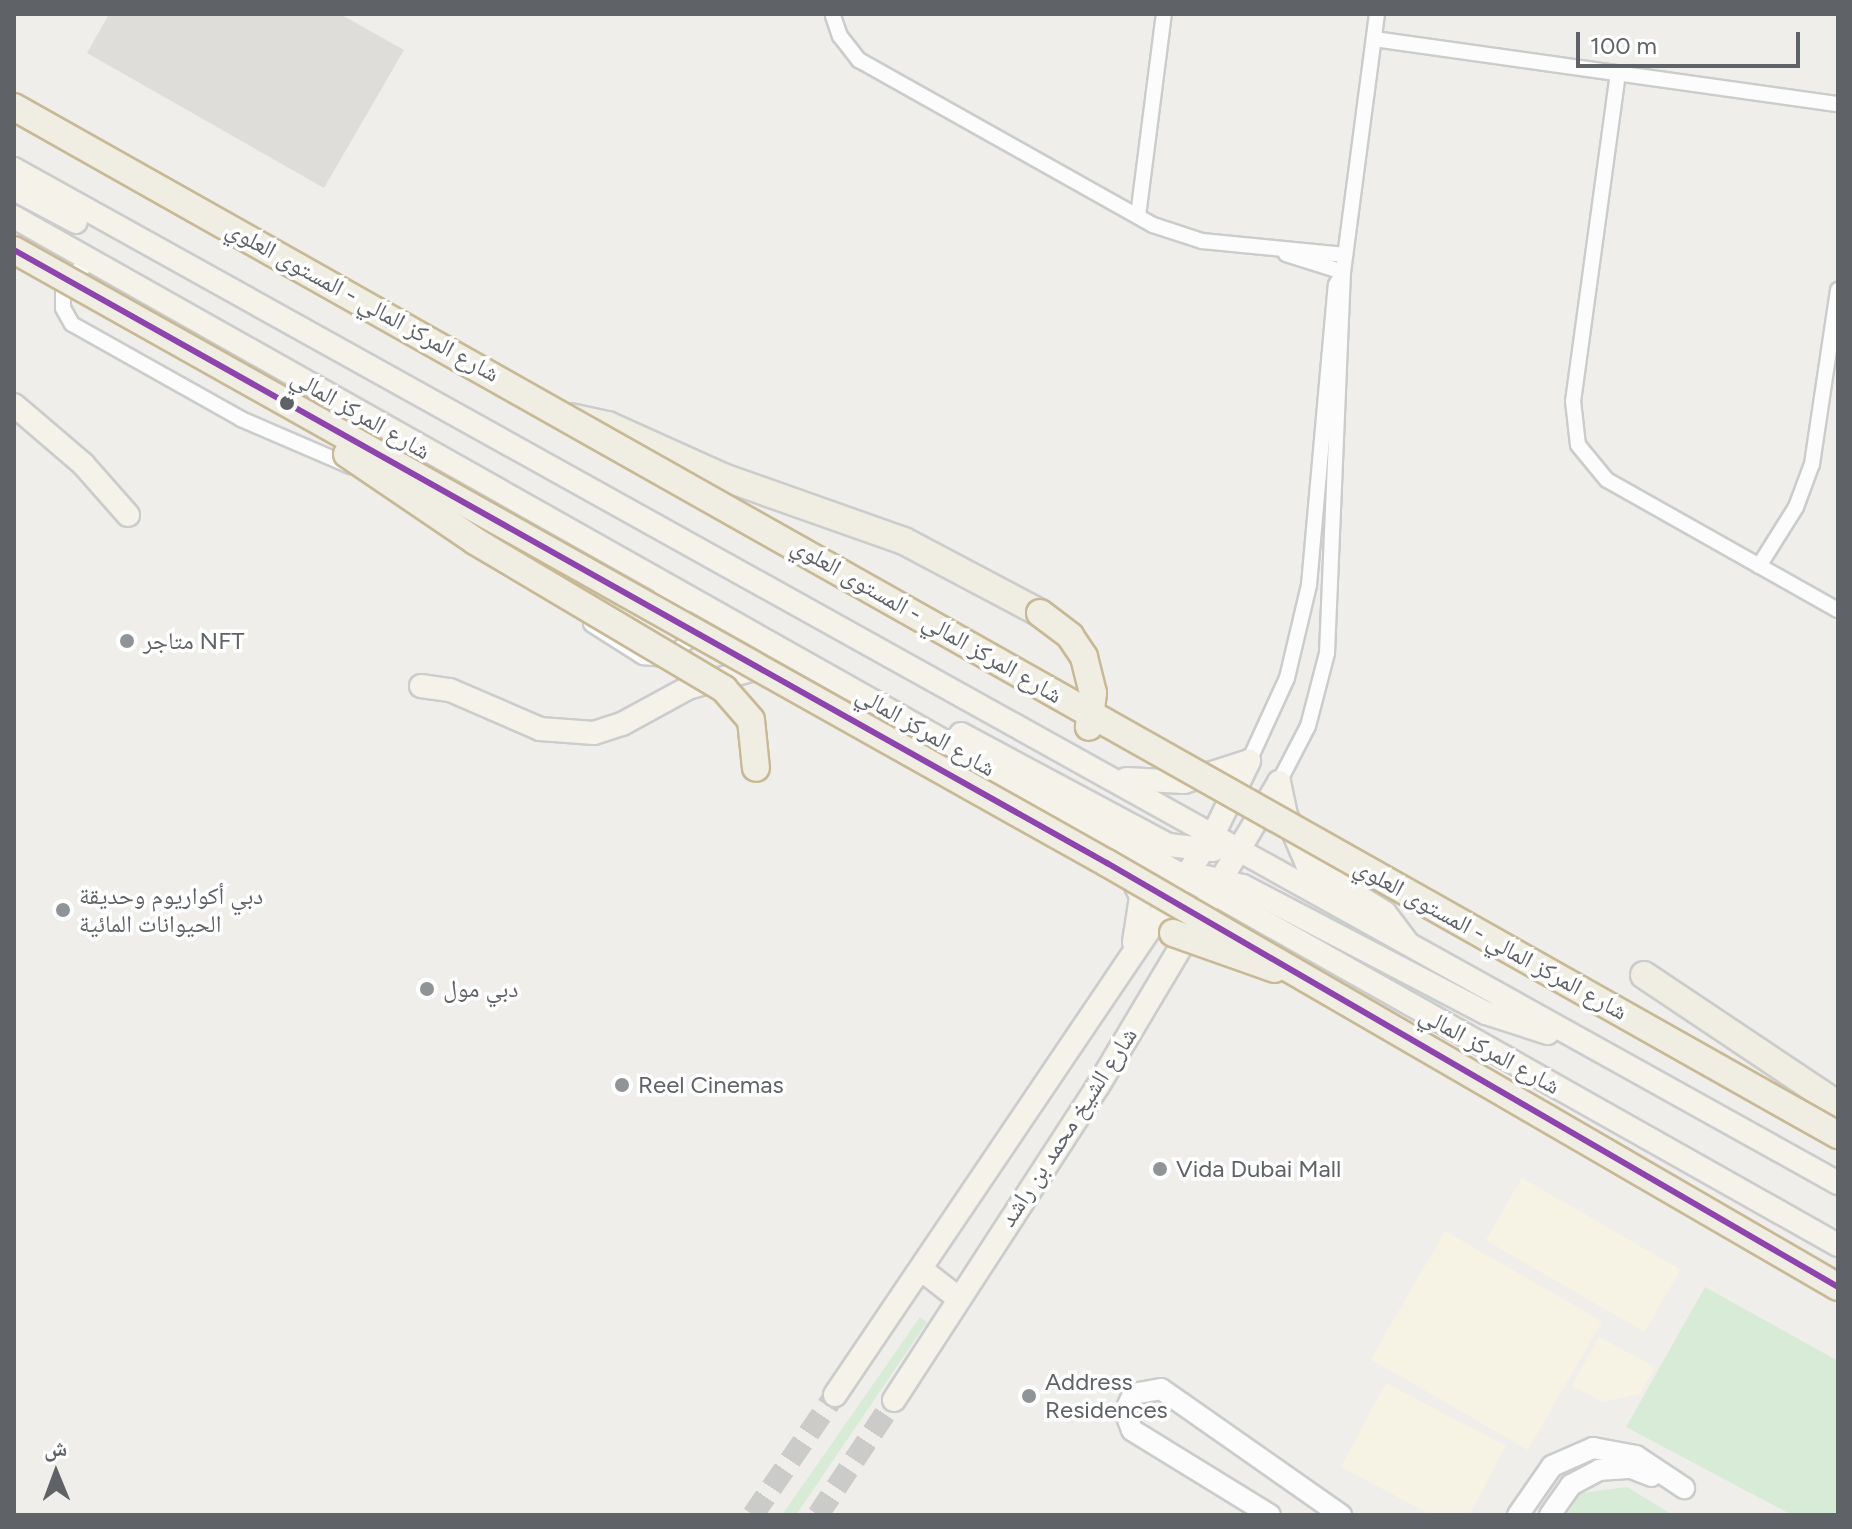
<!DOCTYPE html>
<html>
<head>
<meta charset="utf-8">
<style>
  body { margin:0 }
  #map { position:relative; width:1852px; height:1529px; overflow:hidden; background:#efeeea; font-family:Figtree,"Noto Naskh Arabic",sans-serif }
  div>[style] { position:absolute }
  .commercial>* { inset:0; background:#f7f3e4; transform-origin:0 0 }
  .industrial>* { inset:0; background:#dfddda }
  .green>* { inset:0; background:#d8ebd6 }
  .primary-tunnel>* { height:22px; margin-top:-11px; transform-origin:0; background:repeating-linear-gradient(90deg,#cbcbca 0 22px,transparent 0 33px) }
  .roads { filter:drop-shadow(2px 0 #cbcccc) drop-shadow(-2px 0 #cbcccc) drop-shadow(0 2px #cbcccc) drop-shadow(0 -2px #cbcccc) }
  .street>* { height:14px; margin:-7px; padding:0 7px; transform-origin:7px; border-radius:7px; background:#fdfcfc }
  .secondary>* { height:20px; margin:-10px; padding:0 10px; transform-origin:10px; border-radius:10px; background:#fdfcfc }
  .primary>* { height:22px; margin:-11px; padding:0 11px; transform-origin:11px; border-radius:11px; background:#f4f2e9 }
  .highway>* { height:26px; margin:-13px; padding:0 13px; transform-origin:13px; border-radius:13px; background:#f0ede3 }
  .bridges { filter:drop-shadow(2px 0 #c8b996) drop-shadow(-2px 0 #c8b996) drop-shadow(0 2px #c8b996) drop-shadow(0 -2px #c8b996) }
  .highway-bridge>* { height:26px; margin:-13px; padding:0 13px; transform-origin:13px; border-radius:13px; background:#f0ede3 }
  .bus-1>* { height:6px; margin:-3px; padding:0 3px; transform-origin:3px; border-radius:3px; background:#8e44ad }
  .dots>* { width:22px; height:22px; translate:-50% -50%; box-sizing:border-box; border:4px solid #fff; border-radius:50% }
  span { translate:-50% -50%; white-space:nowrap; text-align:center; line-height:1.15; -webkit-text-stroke:7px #fff; paint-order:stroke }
  .street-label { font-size:24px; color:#5f6368 }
  .poi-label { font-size:24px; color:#5f6368 }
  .left { translate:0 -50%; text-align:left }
  .frame { position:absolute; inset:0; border:16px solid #5f6368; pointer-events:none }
  .north { position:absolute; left:16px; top:1433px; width:80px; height:80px; -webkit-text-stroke:6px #fff; paint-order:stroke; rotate:359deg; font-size:22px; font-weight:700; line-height:32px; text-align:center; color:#5f6368 }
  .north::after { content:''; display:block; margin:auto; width:28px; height:36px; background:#5f6368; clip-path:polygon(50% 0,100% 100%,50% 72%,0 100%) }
  .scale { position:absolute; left:1576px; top:32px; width:224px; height:36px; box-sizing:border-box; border:4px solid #5f6368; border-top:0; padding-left:10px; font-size:24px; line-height:28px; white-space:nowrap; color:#5f6368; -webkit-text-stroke:6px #fff; paint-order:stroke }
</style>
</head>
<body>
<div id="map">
  <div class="commercial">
    <i style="left:1522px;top:1178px;width:183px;height:72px;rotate:30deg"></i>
    <i style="left:1445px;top:1231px;width:181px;height:148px;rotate:30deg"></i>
    <i style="clip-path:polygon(1599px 1337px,1655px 1367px,1640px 1394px,1602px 1402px,1572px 1386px)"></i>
    <i style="clip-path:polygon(1386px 1383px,1506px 1446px,1469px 1515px,1432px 1515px,1341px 1467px)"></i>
  </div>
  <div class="industrial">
    <i style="clip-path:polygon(109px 14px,340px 14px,404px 50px,324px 188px,87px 53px)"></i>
  </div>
  <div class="green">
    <i style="clip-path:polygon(1705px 1287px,1838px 1361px,1838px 1515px,1792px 1515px,1626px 1427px)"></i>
    <i style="clip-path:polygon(920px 1317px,927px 1322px,796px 1515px,782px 1515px)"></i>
    <i style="clip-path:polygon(1627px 1487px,1673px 1515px,1567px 1515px,1580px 1493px)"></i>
  </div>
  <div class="primary-tunnel">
    <i style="left:753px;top:1515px;width:145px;rotate:-55.7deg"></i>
    <i style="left:818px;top:1515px;width:138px;rotate:-56.5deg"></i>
  </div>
  <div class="roads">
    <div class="street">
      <i style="left:833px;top:16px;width:21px;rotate:71deg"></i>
      <i style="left:840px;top:36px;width:31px;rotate:52deg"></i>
      <i style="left:859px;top:60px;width:337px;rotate:29.3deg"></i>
      <i style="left:1153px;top:225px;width:52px;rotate:18.1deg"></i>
      <i style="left:1202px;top:241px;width:144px;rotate:5.6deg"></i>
      <i style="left:1374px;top:39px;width:469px;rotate:8deg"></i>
      <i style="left:1618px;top:73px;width:331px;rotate:97.8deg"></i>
      <i style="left:1573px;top:401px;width:44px;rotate:83.5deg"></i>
      <i style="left:1578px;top:445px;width:45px;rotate:50.4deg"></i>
      <i style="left:1607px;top:480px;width:265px;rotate:29.4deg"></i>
      <i style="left:1138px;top:216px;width:204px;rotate:-82.7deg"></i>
      <i style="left:1286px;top:254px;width:60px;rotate:17.5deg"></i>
      <i style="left:93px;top:262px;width:23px;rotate:151deg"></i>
      <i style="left:73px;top:273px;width:19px;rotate:122deg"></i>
      <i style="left:63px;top:289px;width:19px;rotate:90deg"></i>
      <i style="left:63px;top:308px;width:18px;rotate:61deg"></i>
      <i style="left:72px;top:324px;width:194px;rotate:29.3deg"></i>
      <i style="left:241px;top:419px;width:119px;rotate:23.3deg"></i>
      <i style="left:1759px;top:566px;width:70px;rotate:-57.9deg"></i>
      <i style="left:1796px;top:507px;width:46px;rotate:-69.6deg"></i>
      <i style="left:1812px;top:464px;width:176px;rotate:-81.5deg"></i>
      <i style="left:591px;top:624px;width:62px;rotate:32.4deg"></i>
      <i style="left:643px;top:657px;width:25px;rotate:5deg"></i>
      <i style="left:668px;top:659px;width:25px;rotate:-42deg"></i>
      <i style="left:687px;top:642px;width:12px;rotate:-81deg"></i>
      <i style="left:689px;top:630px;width:24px;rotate:-109deg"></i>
      <i style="left:681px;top:607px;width:25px;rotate:-140deg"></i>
      <i style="left:1249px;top:761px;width:91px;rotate:-65.4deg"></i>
      <i style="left:1287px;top:678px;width:96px;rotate:-76.7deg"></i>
      <i style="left:1309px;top:585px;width:301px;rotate:-84.9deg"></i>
      <i style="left:1336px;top:285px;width:15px;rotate:-62deg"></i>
      <i style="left:1343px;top:272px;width:260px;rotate:-82.5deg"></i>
      <i style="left:1279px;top:782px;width:63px;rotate:-62.6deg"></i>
      <i style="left:1308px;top:726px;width:75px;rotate:-75.4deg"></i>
      <i style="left:1327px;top:653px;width:381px;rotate:-87.6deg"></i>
    </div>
    <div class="secondary">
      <i style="left:1270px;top:1515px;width:162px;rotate:-148.4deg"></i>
      <i style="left:1132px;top:1430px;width:19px;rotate:-111deg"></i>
      <i style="left:1125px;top:1412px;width:20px;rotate:-66deg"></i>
      <i style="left:1133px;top:1394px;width:28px;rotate:-10deg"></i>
      <i style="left:1161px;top:1389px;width:220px;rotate:35deg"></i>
      <i style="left:1518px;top:1515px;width:60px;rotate:-55.2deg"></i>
      <i style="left:1552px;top:1466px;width:45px;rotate:-23.7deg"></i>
      <i style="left:1593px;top:1448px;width:44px;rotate:10.5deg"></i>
      <i style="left:1636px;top:1456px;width:58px;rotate:33.7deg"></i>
      <i style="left:1550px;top:1515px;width:37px;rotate:-55deg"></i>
      <i style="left:1571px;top:1485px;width:32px;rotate:-28deg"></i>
      <i style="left:1599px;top:1470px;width:32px;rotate:-4deg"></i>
      <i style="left:1631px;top:1468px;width:22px;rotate:21deg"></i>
    </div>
    <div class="primary">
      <i style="left:14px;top:169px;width:2087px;rotate:29.07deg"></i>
      <i style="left:14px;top:189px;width:70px;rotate:28deg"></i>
      <i style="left:14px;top:217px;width:2094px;rotate:29.41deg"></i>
      <i style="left:14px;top:405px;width:91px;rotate:40.5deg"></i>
      <i style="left:83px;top:464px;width:68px;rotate:48.6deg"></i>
      <i style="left:421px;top:686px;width:29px;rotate:8deg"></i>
      <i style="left:450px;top:690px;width:98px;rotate:23.4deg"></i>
      <i style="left:540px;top:729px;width:54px;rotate:4.2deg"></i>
      <i style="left:594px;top:733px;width:29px;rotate:-18deg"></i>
      <i style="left:622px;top:724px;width:75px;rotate:-28.6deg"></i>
      <i style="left:688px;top:688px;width:80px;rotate:-15.9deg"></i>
      <i style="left:961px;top:734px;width:235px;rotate:28.2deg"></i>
      <i style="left:1168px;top:845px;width:46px;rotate:6.2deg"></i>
      <i style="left:1126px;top:779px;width:58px;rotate:3deg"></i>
      <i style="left:1184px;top:782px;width:68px;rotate:-17.9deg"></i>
      <i style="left:1279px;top:782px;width:34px;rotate:78deg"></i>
      <i style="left:1286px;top:815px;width:53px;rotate:66.8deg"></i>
      <i style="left:1307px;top:864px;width:92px;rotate:32.1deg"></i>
      <i style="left:1385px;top:913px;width:38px;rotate:53deg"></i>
      <i style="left:1130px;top:873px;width:26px;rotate:65deg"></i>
      <i style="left:1141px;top:897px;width:46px;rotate:98.8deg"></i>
      <i style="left:1206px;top:877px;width:38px;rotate:14deg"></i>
      <i style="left:1243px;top:886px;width:274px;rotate:27.6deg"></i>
      <i style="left:1486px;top:1013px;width:65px;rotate:17.9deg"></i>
      <i style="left:922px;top:1270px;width:46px;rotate:37.9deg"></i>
      <i style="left:835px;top:1395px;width:673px;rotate:-55.96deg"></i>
      <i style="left:1212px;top:837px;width:85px;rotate:-64deg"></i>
      <i style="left:894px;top:1400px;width:374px;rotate:-57deg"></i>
      <i style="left:1098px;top:1086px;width:354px;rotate:-59.2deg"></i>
    </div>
    <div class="highway">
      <i style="left:570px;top:417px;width:39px;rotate:12deg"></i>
      <i style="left:608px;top:425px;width:126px;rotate:24.3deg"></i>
      <i style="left:723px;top:477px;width:192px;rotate:19.5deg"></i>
      <i style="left:904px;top:541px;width:154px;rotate:27.9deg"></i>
      <i style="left:1644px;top:975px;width:234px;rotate:33.8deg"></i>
    </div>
  </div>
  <div class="bridges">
    <div class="highway-bridge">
      <i style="left:14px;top:107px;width:2094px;rotate:29.41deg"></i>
      <i style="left:14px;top:250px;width:1253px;rotate:29.29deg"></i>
      <i style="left:1107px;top:863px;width:845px;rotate:30.11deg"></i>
      <i style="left:347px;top:454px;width:155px;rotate:34.2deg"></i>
      <i style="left:475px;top:541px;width:290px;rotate:30.7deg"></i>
      <i style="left:724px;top:689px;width:41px;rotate:48.9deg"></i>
      <i style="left:751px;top:720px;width:48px;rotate:84.1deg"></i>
      <i style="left:1040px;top:613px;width:38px;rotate:37deg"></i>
      <i style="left:1070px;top:636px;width:25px;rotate:56deg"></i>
      <i style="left:1084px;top:657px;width:37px;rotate:76deg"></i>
      <i style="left:1093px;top:693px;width:34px;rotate:97deg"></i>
      <i style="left:1173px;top:933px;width:108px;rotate:19.4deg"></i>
    </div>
  </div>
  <div class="bus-1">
    <i style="left:14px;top:250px;width:1253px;rotate:29.29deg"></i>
    <i style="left:1107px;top:863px;width:845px;rotate:30.11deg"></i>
  </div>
  <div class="dots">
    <i style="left:287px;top:403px;background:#5f6368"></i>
    <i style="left:127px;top:641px;background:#919496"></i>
    <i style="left:63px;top:910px;background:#919496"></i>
    <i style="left:427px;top:989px;background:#919496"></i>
    <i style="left:622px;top:1085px;background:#919496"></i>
    <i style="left:1160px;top:1169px;background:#919496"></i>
    <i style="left:1029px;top:1396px;background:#919496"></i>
  </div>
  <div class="street-label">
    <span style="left:363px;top:301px;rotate:29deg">شارع المركز المالي - المستوى العلوي</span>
    <span style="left:361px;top:414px;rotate:30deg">شارع المركز المالي</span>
    <span style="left:927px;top:620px;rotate:30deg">شارع المركز المالي - المستوى العلوي</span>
    <span style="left:926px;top:731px;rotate:30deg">شارع المركز المالي</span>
    <span style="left:1491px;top:939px;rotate:29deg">شارع المركز المالي - المستوى العلوي</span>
    <span style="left:1490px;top:1050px;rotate:29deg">شارع المركز المالي</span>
    <span style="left:1068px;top:1127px;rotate:-57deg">شارع الشيخ محمد بن راشد</span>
  </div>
  <div class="poi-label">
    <span class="left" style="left:143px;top:641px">متاجر NFT</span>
    <span class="left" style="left:79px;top:910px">دبي أكواريوم وحديقة<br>الحيوانات المائية</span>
    <span class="left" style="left:443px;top:989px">دبي مول</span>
    <span class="left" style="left:638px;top:1085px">Reel Cinemas</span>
    <span class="left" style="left:1176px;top:1169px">Vida Dubai Mall</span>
    <span class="left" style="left:1045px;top:1396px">Address<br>Residences</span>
  </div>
  <div class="frame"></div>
  <div class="north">ش</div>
  <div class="scale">100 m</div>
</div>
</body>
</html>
